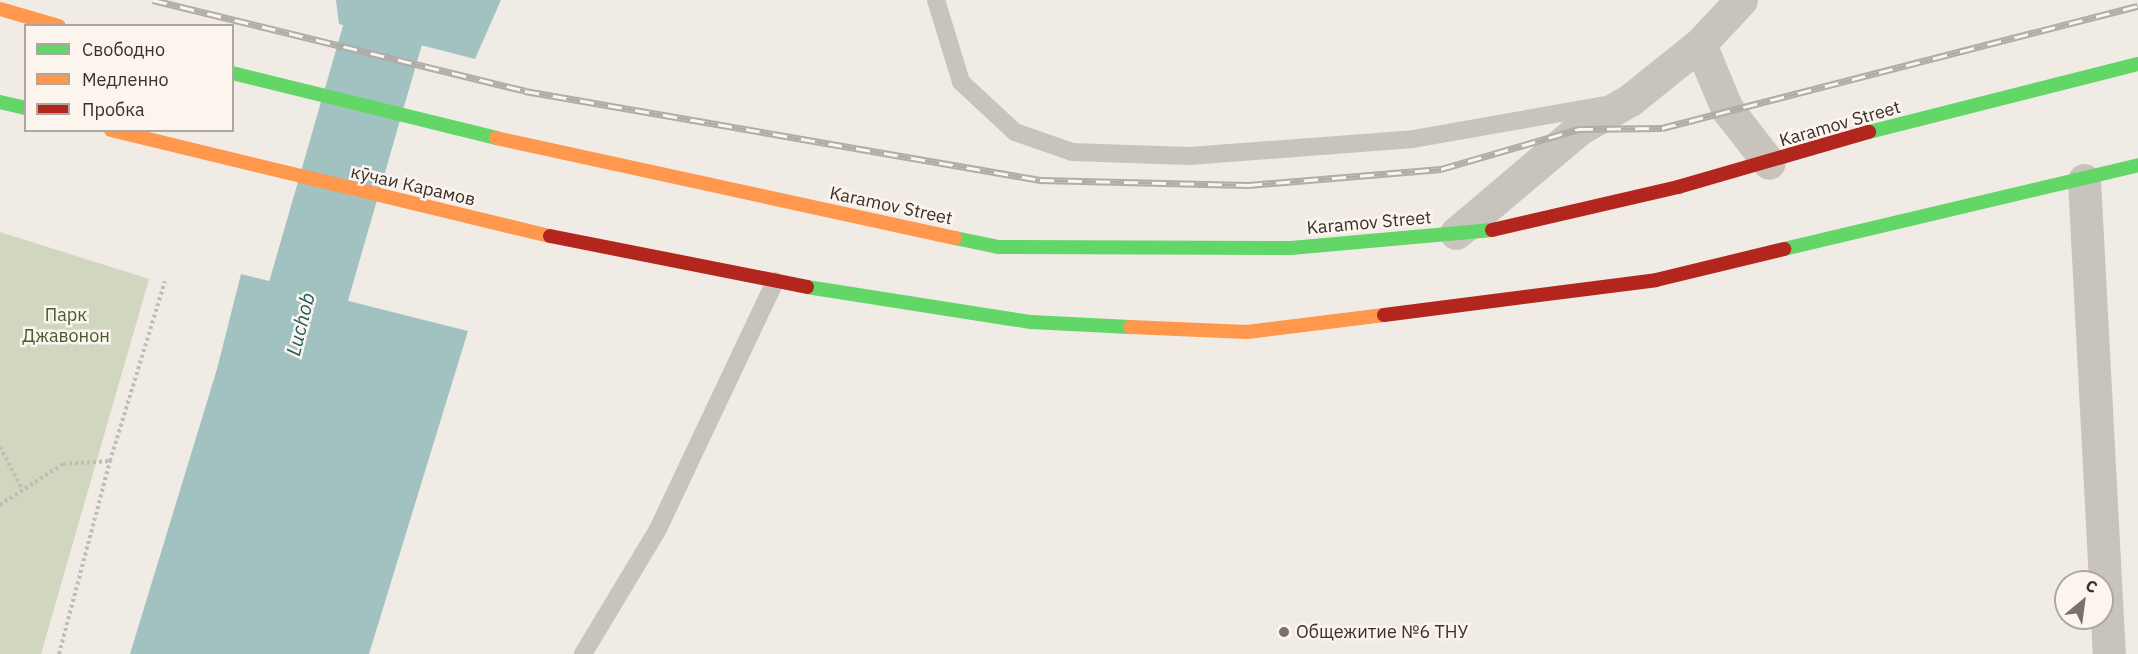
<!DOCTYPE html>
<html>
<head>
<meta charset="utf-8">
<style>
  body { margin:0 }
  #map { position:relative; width:2138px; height:654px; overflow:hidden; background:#f0ebe5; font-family:"IBM Plex Sans",sans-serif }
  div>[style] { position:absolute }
  .green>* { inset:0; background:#d1d6bf }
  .water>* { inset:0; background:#a1c2c1 }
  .river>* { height:81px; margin:-40.5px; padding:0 40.5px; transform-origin:40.5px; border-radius:40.5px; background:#a1c2c1 }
  .path>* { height:4px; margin-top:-2px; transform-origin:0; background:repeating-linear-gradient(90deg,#c2bbb6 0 3px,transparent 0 6px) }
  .lane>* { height:18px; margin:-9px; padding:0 9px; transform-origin:9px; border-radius:9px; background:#c9c3be }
  .street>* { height:33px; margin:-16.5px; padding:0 16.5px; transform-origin:16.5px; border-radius:16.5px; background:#c9c3be }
  .fast>* { height:14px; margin:-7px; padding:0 7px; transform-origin:7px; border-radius:7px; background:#63d668 }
  .slow>* { height:14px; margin:-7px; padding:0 7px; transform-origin:7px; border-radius:7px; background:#ff974d }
  .jam>* { height:14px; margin:-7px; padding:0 7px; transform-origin:7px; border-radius:7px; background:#b3261e }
  .rail>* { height:7px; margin-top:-3.5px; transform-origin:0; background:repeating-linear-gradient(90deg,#fbf5ee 0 14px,#b1aca8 0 28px); box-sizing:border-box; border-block:2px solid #b1aca8 }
  .dots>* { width:16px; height:16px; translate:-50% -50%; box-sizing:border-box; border:3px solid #fbf5ee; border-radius:50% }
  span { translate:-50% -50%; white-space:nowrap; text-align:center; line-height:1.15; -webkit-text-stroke:5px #fbf5ee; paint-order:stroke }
  .street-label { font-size:18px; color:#3b302b }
  .park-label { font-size:18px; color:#4a5a2e }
  .poi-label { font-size:18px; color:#3b302b }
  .left { translate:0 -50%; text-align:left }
  .water-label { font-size:20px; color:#1f5a5e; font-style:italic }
  .legend { position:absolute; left:24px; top:24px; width:210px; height:108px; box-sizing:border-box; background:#fbf5ee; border:2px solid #aea6a0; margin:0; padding:8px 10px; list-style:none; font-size:18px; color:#3b302b }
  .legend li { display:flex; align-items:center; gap:12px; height:30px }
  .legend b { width:30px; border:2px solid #aea6a0 }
  .north { position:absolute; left:2054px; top:570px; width:60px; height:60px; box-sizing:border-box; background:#fbf5ee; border:2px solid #aea6a0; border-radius:50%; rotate:29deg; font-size:16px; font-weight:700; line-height:24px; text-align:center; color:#3b302b }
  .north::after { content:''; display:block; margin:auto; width:21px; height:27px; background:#7a716c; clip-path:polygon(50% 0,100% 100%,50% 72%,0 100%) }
</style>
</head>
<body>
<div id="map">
  <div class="green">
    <i style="clip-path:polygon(0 232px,149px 279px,41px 654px,0 654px)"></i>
  </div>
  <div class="water">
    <i style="clip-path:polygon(336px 0,501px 0,475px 59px,339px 24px)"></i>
    <i style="clip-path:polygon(241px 274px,468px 331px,369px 654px,130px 654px,217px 369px)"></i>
  </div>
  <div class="river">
    <i style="left:283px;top:399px;width:71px;rotate:-78.7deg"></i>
    <i style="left:297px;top:329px;width:342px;rotate:-73.9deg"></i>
  </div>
  <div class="path">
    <i style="left:0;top:447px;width:47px;rotate:62.4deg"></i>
    <i style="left:0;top:505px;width:75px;rotate:-33.1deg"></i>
    <i style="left:63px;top:464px;width:47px;rotate:-3.7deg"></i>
    <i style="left:59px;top:654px;width:200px;rotate:-75.2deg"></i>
    <i style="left:110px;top:461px;width:188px;rotate:-73deg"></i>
  </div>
  <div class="lane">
    <i style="left:936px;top:0;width:86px;rotate:73deg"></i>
    <i style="left:961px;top:82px;width:74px;rotate:42.8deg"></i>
    <i style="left:1015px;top:132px;width:60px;rotate:19.3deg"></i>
    <i style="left:1072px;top:152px;width:117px;rotate:2deg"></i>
    <i style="left:1189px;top:156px;width:225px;rotate:-4.3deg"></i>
    <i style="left:1413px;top:139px;width:195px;rotate:-10deg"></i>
    <i style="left:583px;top:654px;width:146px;rotate:-59deg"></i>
    <i style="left:658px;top:529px;width:274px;rotate:-64.7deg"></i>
  </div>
  <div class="street">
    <i style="left:1700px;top:44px;width:70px;rotate:67.4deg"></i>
    <i style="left:1727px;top:109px;width:68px;rotate:52.1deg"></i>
    <i style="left:2084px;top:180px;width:475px;rotate:87deg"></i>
    <i style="left:1456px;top:233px;width:161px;rotate:-40.2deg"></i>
    <i style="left:1579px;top:129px;width:59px;rotate:-29.6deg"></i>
    <i style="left:1630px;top:100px;width:90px;rotate:-38.7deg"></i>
    <i style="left:1700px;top:44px;width:60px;rotate:-47deg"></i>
  </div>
  <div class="fast">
    <i style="left:232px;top:73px;width:272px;rotate:13.8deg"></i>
    <i style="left:0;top:102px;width:27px;rotate:13deg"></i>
    <i style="left:1869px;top:132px;width:277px;rotate:-14.2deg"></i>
    <i style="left:955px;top:238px;width:45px;rotate:11.6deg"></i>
    <i style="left:999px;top:247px;width:292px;rotate:0.2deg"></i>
    <i style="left:1291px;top:248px;width:202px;rotate:-5.1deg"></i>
    <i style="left:1784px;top:249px;width:364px;rotate:-13.3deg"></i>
    <i style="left:807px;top:287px;width:227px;rotate:8.9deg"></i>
    <i style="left:1031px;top:322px;width:99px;rotate:2.9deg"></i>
  </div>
  <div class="slow">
    <i style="left:0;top:9px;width:61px;rotate:16.1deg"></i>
    <i style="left:111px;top:130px;width:452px;rotate:13.6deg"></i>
    <i style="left:496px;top:138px;width:470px;rotate:12.3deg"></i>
    <i style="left:1130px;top:327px;width:117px;rotate:2.4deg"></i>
    <i style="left:1247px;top:332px;width:138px;rotate:-7.1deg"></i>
  </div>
  <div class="jam">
    <i style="left:1492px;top:230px;width:191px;rotate:-13deg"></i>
    <i style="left:1678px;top:187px;width:199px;rotate:-16.1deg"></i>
    <i style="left:550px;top:236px;width:262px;rotate:11.2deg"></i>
    <i style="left:1384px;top:315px;width:274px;rotate:-7.3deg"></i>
    <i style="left:1656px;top:280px;width:132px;rotate:-13.6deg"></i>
  </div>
  <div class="rail">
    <i style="left:153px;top:0;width:383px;rotate:13.7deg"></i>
    <i style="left:525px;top:91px;width:523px;rotate:9.8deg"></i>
    <i style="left:1040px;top:180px;width:208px;rotate:1.4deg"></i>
    <i style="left:1248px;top:185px;width:194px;rotate:-4.7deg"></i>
    <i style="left:1441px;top:169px;width:144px;rotate:-16.2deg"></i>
    <i style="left:1579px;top:129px;width:83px;rotate:-0.7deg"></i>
    <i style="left:1662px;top:128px;width:491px;rotate:-14.4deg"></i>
  </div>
  <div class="dots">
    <i style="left:1284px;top:632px;background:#7a716c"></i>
  </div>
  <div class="street-label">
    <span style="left:1840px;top:124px;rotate:-16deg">Karamov Street</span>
    <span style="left:413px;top:186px;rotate:13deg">кӯчаи Карамов</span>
    <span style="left:891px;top:206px;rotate:12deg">Karamov Street</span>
    <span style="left:1369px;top:223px;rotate:-5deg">Karamov Street</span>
  </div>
  <div class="park-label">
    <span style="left:66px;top:326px">Парк<br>Джавонон</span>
  </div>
  <div class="poi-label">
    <span class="left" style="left:1296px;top:632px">Общежитие №6 ТНУ</span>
  </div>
  <div class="water-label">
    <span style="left:300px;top:324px;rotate:-76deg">Luchob</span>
  </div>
  <ul class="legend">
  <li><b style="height:8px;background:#63d668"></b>Свободно</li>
  <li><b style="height:8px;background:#ff974d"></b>Медленно</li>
  <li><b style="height:8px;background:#b3261e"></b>Пробка</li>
  </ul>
  <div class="north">С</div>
</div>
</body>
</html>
